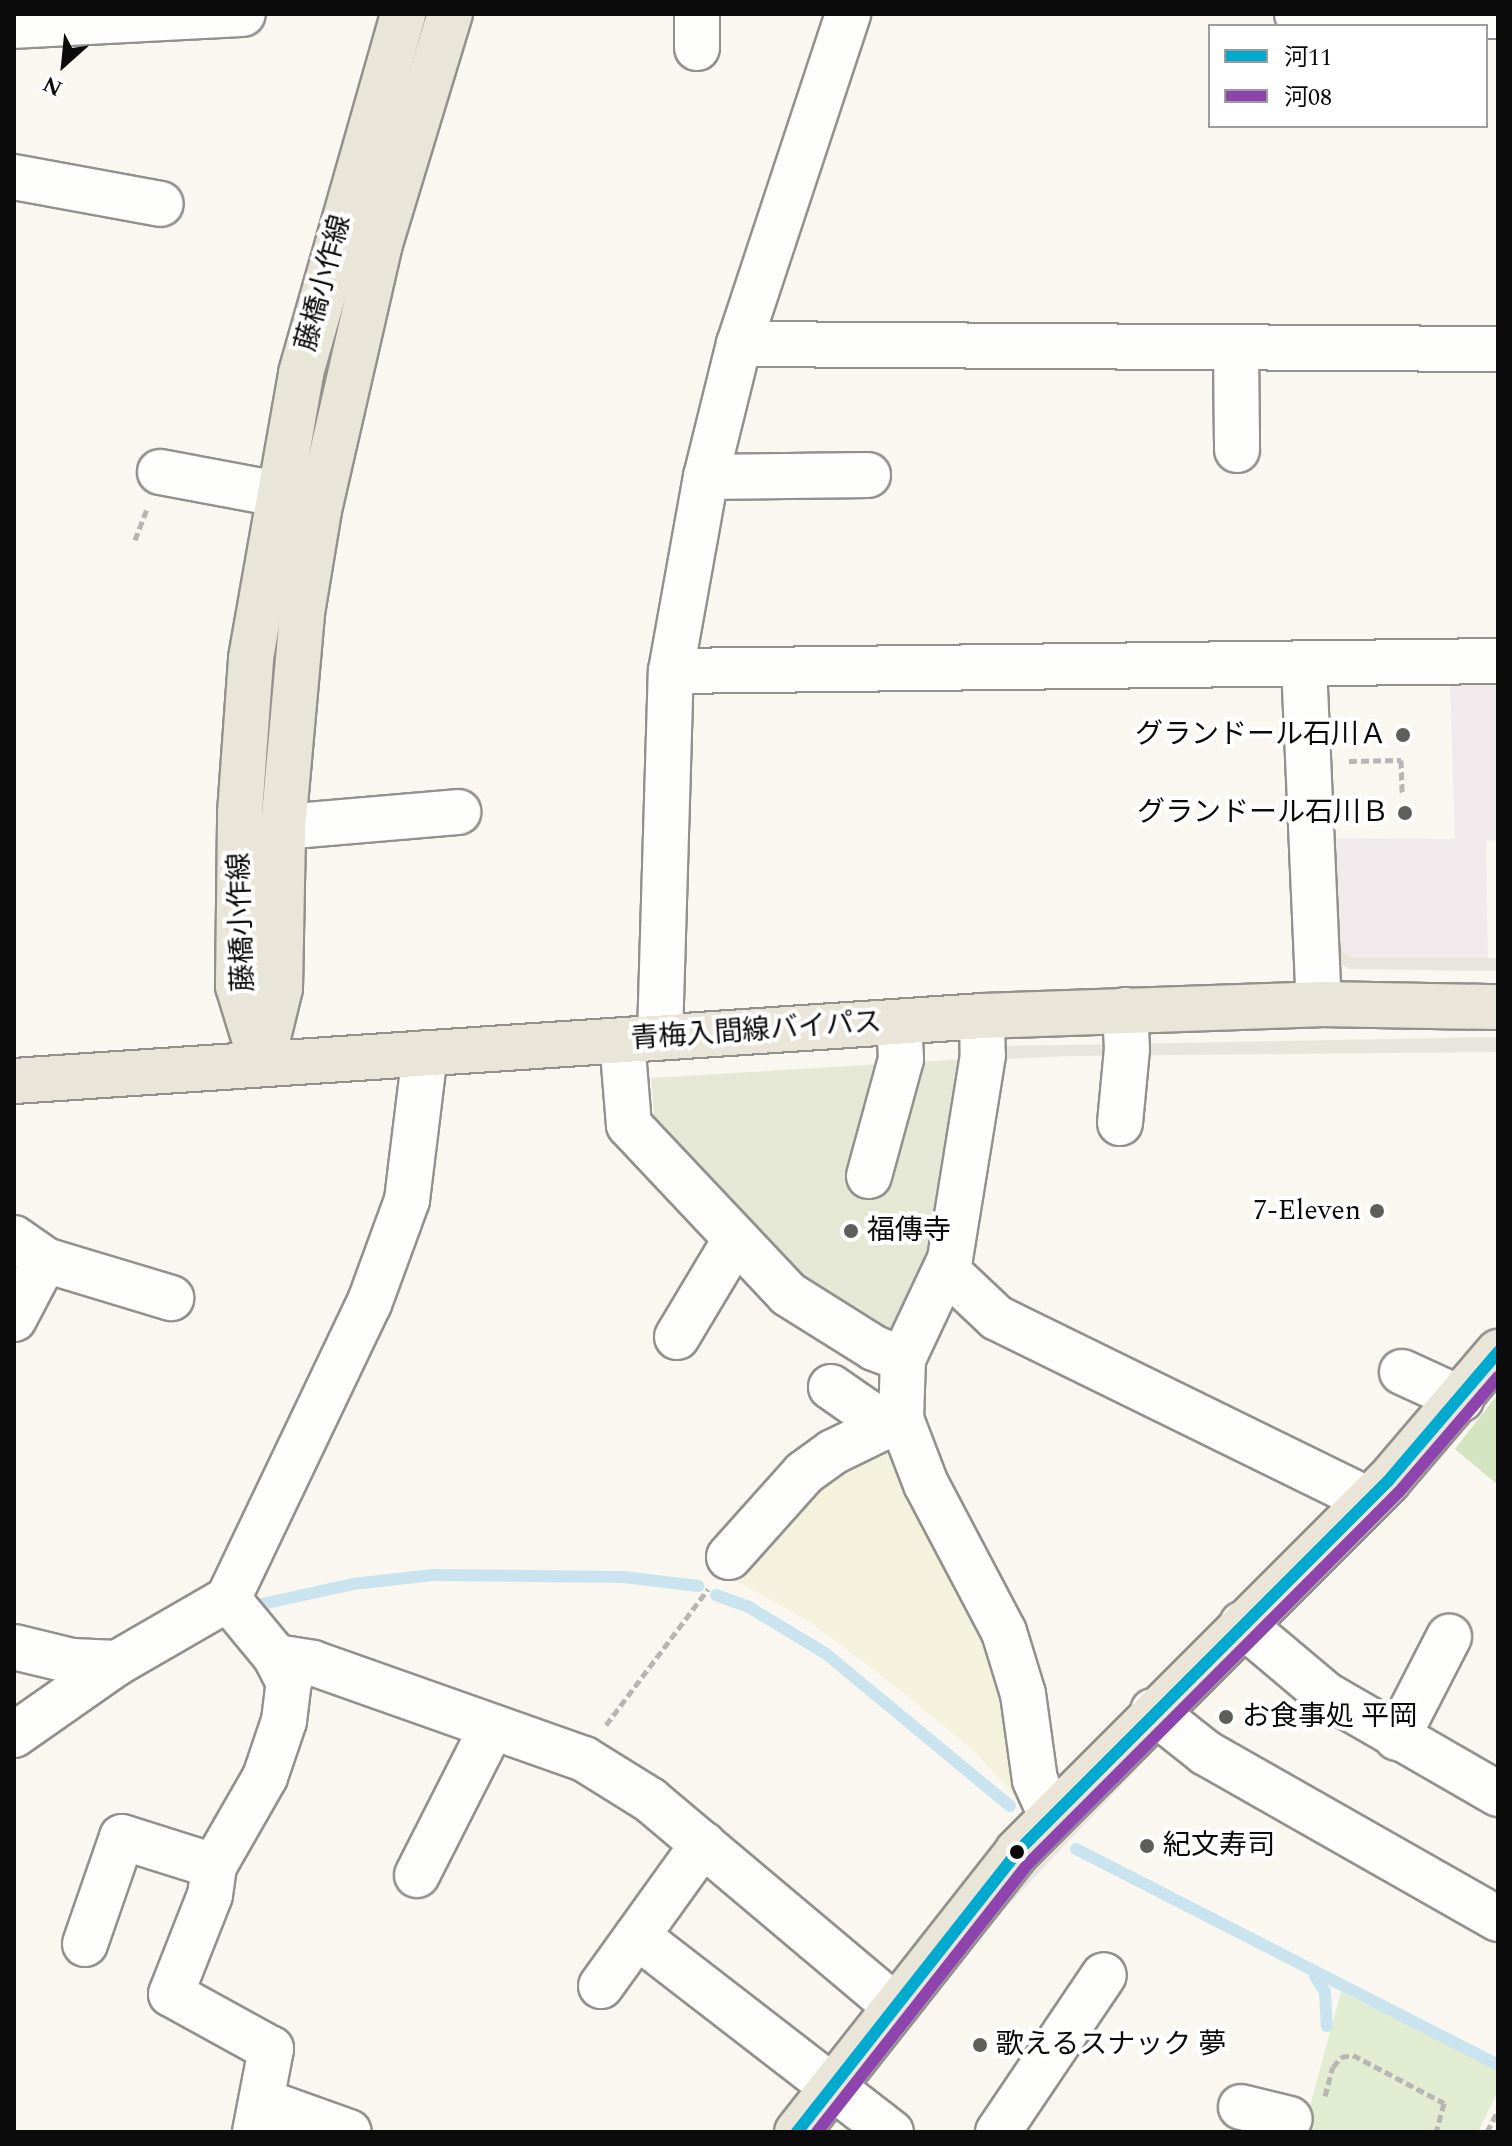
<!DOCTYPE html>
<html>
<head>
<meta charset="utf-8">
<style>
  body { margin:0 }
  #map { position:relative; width:1512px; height:2146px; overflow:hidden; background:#f9f7ef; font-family:Spectral,"Noto Sans JP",serif }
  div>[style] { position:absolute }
  .industrial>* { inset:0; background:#f0eaec }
  .farmland>* { inset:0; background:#f4f1dd }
  .green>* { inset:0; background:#e2ecd1 }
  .forest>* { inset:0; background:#d4e3c0 }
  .cemetery>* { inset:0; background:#e4e8d5 }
  .plaza>* { inset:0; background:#e8e5dc }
  .stream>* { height:12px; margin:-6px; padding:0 6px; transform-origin:6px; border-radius:6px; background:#c9e3ef }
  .path>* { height:5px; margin-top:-2.5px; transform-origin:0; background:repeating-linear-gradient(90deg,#b7b6b5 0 8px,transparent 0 12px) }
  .roads { filter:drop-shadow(2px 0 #92918e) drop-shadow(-2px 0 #92918e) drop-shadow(0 2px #92918e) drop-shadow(0 -2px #92918e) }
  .minor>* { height:44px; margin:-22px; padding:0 22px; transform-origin:22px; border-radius:22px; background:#fefefd }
  .major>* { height:44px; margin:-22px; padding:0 22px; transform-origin:22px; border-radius:22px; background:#eae5d9 }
  .bus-1>* { height:12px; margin:-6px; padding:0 6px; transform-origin:6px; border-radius:6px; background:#00a9ce }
  .bus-2>* { height:12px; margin:-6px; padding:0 6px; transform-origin:6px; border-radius:6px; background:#8e44ad }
  .dots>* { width:22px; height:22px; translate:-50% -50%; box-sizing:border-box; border:4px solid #fff; border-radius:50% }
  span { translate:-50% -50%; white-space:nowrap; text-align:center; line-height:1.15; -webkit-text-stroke:8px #fff; paint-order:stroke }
  .street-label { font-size:28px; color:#0b0b0b }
  .poi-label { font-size:28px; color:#0b0b0b }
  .right { translate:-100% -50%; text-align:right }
  .left { translate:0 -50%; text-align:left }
  .frame { position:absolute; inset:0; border:16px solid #0b0b0b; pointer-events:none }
  .legend { position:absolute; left:1208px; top:24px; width:280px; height:104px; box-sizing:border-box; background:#fff; border:2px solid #9d9d9d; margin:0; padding:10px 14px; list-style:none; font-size:24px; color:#0b0b0b }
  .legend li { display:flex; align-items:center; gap:16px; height:40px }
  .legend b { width:40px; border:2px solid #9d9d9d }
  .north { position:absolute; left:24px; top:24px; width:80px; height:80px; -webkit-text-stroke:6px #fff; paint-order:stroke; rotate:207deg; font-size:22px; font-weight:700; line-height:32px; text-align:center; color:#0b0b0b }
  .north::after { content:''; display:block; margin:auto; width:28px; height:36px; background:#0b0b0b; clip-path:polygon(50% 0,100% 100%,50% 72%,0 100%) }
</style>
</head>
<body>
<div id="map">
  <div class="industrial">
    <i style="clip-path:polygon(1498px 677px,1498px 840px,1486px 841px,1488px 958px,1353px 958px,1330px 944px,1325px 838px,1455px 839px,1450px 678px)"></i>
  </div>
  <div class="farmland">
    <i style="clip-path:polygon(893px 1434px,982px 1619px,1013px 1739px,1012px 1793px,972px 1749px,886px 1679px,810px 1622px,728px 1576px,807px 1482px)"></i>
  </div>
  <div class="green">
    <i style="clip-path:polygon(1341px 1992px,1498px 2070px,1498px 2091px,1478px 2132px,1303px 2132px)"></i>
  </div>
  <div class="forest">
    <i style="clip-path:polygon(1498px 1394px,1498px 1485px,1455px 1449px)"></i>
  </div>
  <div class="cemetery">
    <i style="clip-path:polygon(968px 1059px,934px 1254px,889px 1345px,796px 1280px,655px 1127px,651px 1078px)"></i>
  </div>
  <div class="plaza">
    <i style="clip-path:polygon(1330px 944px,1353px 958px,1498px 958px,1498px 971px,1350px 969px,1336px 961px)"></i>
    <i style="clip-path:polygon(1498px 1037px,1498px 1052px,1072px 1056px,1005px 1059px,993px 1071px,1001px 1049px,1009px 1046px)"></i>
    <i style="clip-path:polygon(1250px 1650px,1007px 1906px,897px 2036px,969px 1934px,1179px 1708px)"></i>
  </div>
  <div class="stream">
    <i style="left:716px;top:1595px;width:33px;rotate:20deg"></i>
    <i style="left:747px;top:1606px;width:91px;rotate:31.1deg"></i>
    <i style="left:825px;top:1653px;width:240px;rotate:39.6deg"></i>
    <i style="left:262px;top:1604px;width:93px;rotate:-12.4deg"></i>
    <i style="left:353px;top:1584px;width:81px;rotate:-6.4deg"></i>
    <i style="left:433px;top:1575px;width:191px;rotate:0.6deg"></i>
    <i style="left:624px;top:1577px;width:75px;rotate:6.9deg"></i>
    <i style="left:1076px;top:1849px;width:474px;rotate:27.1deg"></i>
    <i style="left:1315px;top:1976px;width:19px;rotate:58deg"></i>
    <i style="left:1325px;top:1992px;width:34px;rotate:87deg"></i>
  </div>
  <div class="path">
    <i style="left:135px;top:540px;width:34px;rotate:-69deg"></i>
    <i style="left:1349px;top:761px;width:52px;rotate:-1.1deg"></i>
    <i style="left:1401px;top:760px;width:33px;rotate:88deg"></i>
    <i style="left:606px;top:1725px;width:170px;rotate:-53.1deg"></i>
    <i style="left:1325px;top:2096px;width:30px;rotate:-75deg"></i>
    <i style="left:1333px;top:2067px;width:13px;rotate:-51deg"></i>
    <i style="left:1341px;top:2057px;width:12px;rotate:-9deg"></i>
    <i style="left:1353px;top:2055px;width:103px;rotate:27.8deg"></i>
    <i style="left:1444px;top:2103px;width:30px;rotate:105deg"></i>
    <i style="left:1487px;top:2132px;width:25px;rotate:-63deg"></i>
  </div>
  <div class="roads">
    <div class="minor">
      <i style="left:1297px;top:14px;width:201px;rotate:0.6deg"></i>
      <i style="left:14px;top:26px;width:229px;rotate:-3deg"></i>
      <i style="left:697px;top:48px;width:34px;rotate:-90deg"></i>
      <i style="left:14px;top:177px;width:149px;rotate:10.4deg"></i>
      <i style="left:739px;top:344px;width:759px;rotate:0.38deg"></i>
      <i style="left:1236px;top:349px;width:101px;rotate:89.4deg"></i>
      <i style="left:160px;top:472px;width:119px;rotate:10.6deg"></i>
      <i style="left:706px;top:477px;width:162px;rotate:-0.7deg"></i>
      <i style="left:1304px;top:665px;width:339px;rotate:87.5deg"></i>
      <i style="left:671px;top:671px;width:827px;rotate:-0.69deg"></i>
      <i style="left:283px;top:827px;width:176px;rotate:-4.9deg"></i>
      <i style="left:982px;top:1016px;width:39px;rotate:89deg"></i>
      <i style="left:983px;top:1055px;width:207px;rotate:99.2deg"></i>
      <i style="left:950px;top:1259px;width:110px;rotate:115.2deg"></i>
      <i style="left:903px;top:1359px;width:60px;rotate:91.9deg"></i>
      <i style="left:901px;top:1419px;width:70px;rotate:69deg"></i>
      <i style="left:926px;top:1484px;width:167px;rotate:62.2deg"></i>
      <i style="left:1004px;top:1632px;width:65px;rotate:73deg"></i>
      <i style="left:1023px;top:1694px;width:87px;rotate:82.1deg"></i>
      <i style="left:1035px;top:1780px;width:39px;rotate:66deg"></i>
      <i style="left:660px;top:1036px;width:365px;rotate:-88.3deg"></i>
      <i style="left:671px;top:671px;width:197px;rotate:-79.8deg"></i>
      <i style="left:706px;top:477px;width:137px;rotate:-76.1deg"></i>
      <i style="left:739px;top:344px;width:348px;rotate:-71.7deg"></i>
      <i style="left:622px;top:1040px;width:85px;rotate:85.3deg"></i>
      <i style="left:629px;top:1125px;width:232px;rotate:46.7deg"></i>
      <i style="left:788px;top:1294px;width:102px;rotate:32.1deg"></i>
      <i style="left:874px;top:1348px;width:31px;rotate:21deg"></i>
      <i style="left:1120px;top:1123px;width:74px;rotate:-84.6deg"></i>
      <i style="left:1127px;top:1049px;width:39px;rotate:-93deg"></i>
      <i style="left:869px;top:1176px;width:121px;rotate:-74.7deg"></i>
      <i style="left:901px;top:1059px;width:37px;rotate:-93deg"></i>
      <i style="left:14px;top:1238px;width:38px;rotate:35deg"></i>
      <i style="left:45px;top:1260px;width:132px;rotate:16.8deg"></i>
      <i style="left:946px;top:1270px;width:70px;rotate:43.3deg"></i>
      <i style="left:997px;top:1318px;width:413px;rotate:26.1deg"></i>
      <i style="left:14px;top:1319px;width:67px;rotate:-62.3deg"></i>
      <i style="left:677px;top:1337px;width:113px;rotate:-59.1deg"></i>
      <i style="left:1402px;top:1372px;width:65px;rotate:24.6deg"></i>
      <i style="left:831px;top:1387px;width:44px;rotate:34.8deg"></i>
      <i style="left:867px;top:1412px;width:20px;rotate:63deg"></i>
      <i style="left:729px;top:1557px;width:113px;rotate:-48.2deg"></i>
      <i style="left:804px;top:1473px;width:36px;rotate:-36deg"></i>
      <i style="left:833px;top:1452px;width:76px;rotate:-25.9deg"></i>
      <i style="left:1242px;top:1624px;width:109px;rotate:40.1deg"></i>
      <i style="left:1325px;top:1694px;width:200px;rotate:30deg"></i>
      <i style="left:14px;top:1647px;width:60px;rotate:13.6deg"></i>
      <i style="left:72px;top:1661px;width:45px;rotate:2.5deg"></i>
      <i style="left:276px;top:1657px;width:37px;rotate:9deg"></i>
      <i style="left:313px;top:1663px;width:288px;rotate:19.5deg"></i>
      <i style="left:584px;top:1759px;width:78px;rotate:31.8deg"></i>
      <i style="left:650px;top:1800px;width:317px;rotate:40.1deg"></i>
      <i style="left:1153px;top:1711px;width:68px;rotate:38.4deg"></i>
      <i style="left:1206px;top:1753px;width:336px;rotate:29.6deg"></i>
      <i style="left:14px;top:1735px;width:126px;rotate:-35deg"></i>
      <i style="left:117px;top:1663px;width:128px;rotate:-30deg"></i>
      <i style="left:1397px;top:1738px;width:114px;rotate:-62.8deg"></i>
      <i style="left:417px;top:1875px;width:166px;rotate:-63.1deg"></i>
      <i style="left:637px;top:1936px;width:321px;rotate:37.7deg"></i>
      <i style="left:85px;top:1944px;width:113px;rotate:-70.9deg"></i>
      <i style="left:122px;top:1837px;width:96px;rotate:17.5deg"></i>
      <i style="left:601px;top:1986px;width:175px;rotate:-54.3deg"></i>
      <i style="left:262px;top:2101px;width:92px;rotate:19.6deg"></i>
      <i style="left:1241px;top:2107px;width:50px;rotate:13.8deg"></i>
      <i style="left:255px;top:2132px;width:85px;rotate:-79.1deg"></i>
      <i style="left:271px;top:2049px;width:114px;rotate:-151.2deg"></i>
      <i style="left:171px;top:1994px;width:106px;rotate:-68.5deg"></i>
      <i style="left:210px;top:1895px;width:29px;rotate:-82deg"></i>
      <i style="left:214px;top:1866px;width:103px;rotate:-60.2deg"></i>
      <i style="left:265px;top:1777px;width:59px;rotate:-71.3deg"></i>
      <i style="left:284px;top:1721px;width:38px;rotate:-83deg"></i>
      <i style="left:289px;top:1683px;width:29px;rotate:-117deg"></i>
      <i style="left:276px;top:1657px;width:75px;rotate:-129.6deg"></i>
      <i style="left:228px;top:1599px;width:327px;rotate:-64.5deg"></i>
      <i style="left:369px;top:1304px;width:111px;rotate:-69.9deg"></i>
      <i style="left:407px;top:1200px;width:148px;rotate:-83deg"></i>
      <i style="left:998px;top:2132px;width:189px;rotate:-56deg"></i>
    </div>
    <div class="major">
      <i style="left:262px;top:1062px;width:76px;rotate:-76.3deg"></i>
      <i style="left:280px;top:988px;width:161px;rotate:-88.9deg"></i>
      <i style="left:283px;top:827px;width:215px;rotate:-84.9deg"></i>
      <i style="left:302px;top:613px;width:104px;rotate:-80.6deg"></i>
      <i style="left:319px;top:510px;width:270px;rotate:-77.1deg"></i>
      <i style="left:379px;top:247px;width:244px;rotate:-73.1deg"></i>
      <i style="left:262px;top:1064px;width:82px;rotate:-107.1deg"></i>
      <i style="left:238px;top:986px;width:173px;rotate:-89.3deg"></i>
      <i style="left:240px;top:813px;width:155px;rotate:-85.9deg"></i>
      <i style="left:251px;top:658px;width:289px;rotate:-80deg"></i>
      <i style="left:301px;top:373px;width:373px;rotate:-74.1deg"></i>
      <i style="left:14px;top:1081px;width:970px;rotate:-3.84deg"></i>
      <i style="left:982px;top:1016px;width:337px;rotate:-2deg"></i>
      <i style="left:1319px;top:1004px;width:179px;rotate:1deg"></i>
      <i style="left:797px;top:2132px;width:356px;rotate:-51.8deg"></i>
      <i style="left:1017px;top:1852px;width:525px;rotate:-45deg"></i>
      <i style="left:1388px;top:1481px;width:170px;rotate:-49.5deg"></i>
    </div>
  </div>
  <div class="bus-1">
    <i style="left:797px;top:2132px;width:356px;rotate:-51.8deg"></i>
    <i style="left:1017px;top:1852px;width:525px;rotate:-45deg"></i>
    <i style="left:1388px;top:1481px;width:170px;rotate:-49.5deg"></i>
  </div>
  <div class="bus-2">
    <i style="left:817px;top:2132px;width:342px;rotate:-51.8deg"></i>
    <i style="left:1029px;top:1863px;width:524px;rotate:-45.08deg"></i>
    <i style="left:1399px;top:1492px;width:152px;rotate:-49.3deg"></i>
  </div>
  <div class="dots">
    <i style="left:1403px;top:735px;background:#5e5e5b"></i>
    <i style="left:1405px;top:813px;background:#5e5e5b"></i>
    <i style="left:1377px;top:1211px;background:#5e5e5b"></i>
    <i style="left:851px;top:1231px;background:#5e5e5b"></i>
    <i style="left:1226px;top:1717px;background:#5e5e5b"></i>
    <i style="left:1147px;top:1846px;background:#5e5e5b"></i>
    <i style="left:1017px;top:1852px;background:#0b0b0b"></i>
    <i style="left:980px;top:2045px;background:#5e5e5b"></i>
  </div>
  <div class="street-label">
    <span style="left:324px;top:283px;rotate:-75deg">藤橋小作線</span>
    <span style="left:242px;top:922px;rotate:-92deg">藤橋小作線</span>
    <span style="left:756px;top:1031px;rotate:-4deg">青梅入間線バイパス</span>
  </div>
  <div class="poi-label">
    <span class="right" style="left:1387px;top:735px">グランドール石川Ａ</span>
    <span class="right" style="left:1389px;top:813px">グランドール石川Ｂ</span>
    <span class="right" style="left:1361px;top:1211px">7-Eleven</span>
    <span class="left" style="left:867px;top:1231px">福傳寺</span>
    <span class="left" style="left:1242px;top:1717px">お食事処 平岡</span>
    <span class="left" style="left:1163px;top:1846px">紀文寿司</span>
    <span class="left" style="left:996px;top:2045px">歌えるスナック 夢</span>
  </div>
  <div class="frame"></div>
  <ul class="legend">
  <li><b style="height:10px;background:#00a9ce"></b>河11</li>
  <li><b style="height:10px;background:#8e44ad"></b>河08</li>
  </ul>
  <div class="north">N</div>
</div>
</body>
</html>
